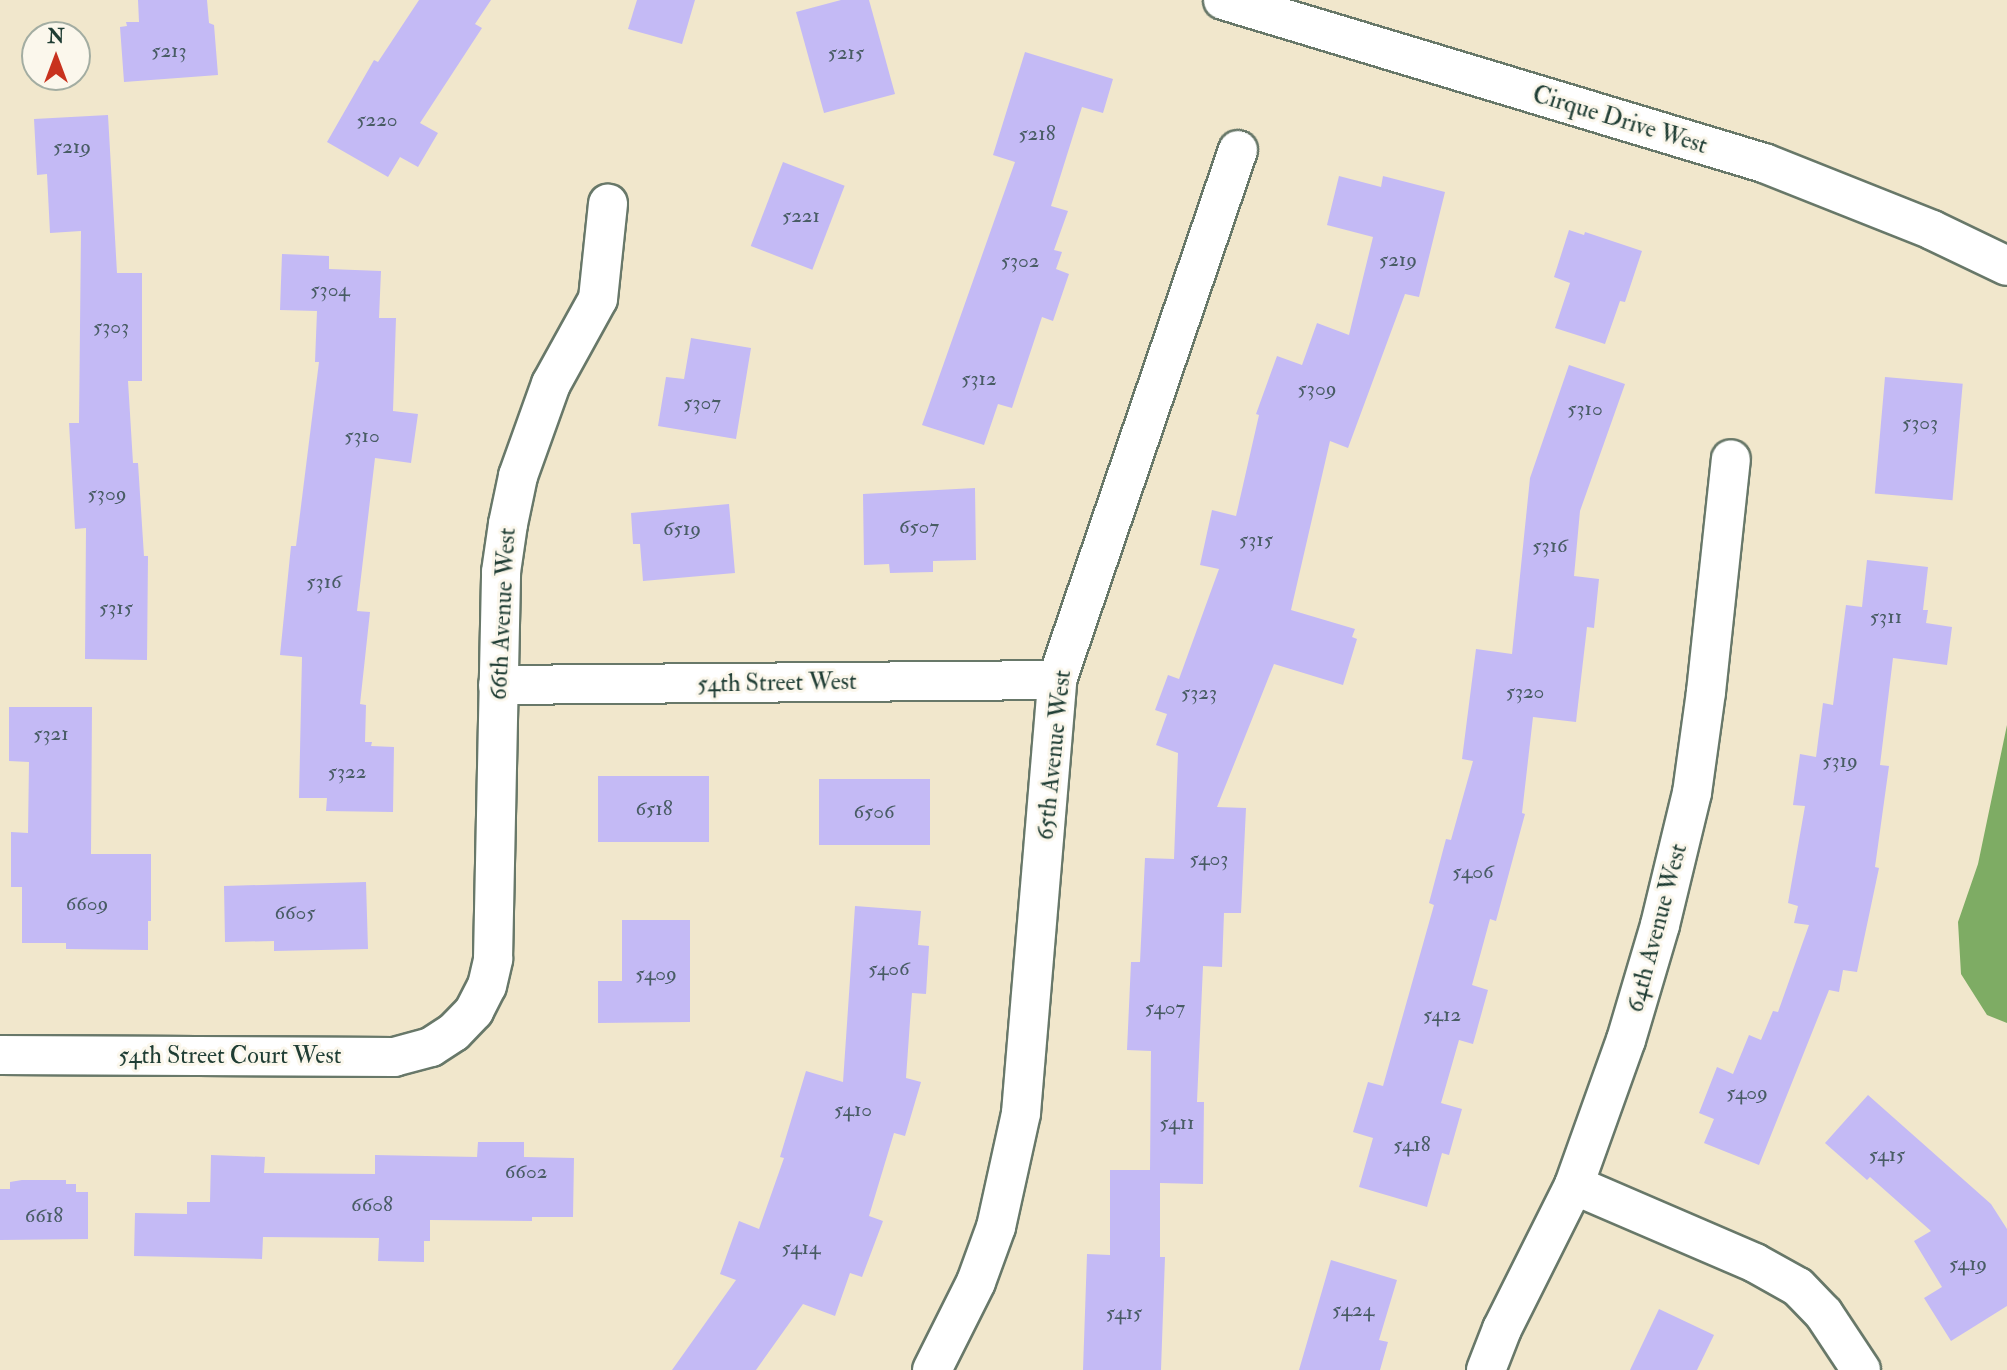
<!DOCTYPE html>
<html>
<head>
<meta charset="utf-8">
<style>
  body { margin:0 }
  #map { position:relative; width:2007px; height:1370px; overflow:hidden; background:#f1e7cc; font-family:"IM FELL Double Pica",serif }
  div>[style] { position:absolute }
  .forest>* { inset:0; background:#7eac64 }
  .building>* { inset:0; background:#c4baf5; transform-origin:0 0 }
  .roads { filter:drop-shadow(2px 0 #687869) drop-shadow(-2px 0 #687869) drop-shadow(0 2px #687869) drop-shadow(0 -2px #687869) }
  .minor>* { height:38px; margin:-19px; padding:0 19px; transform-origin:19px; border-radius:19px; background:#fff }
  .secondary>* { height:38px; margin:-19px; padding:0 19px; transform-origin:19px; border-radius:19px; background:#fff }
  span { translate:-50% -50%; white-space:nowrap; text-align:center; line-height:1.15; -webkit-text-stroke:6px #fbf7ec; paint-order:stroke }
  .number-label { font-size:21px; color:#485c64 }
  .number-label span { -webkit-text-stroke-width:0 }
  .street-label { font-size:24px; color:#1f3d34 }
  .north { position:absolute; left:21px; top:21px; width:70px; height:70px; box-sizing:border-box; background:#fbf7ec; border:2px solid #a3ada2; border-radius:50%; rotate:0deg; font-size:19px; font-weight:700; line-height:28px; text-align:center; color:#1f3d34 }
  .north::after { content:''; display:block; margin:auto; width:24px; height:32px; background:#c8321e; clip-path:polygon(50% 0,100% 100%,50% 72%,0 100%) }
</style>
</head>
<body>
<div id="map">
  <div class="forest">
    <i style="clip-path:polygon(2007px 725px,2007px 1023px,1987px 1015px,1961px 974px,1958px 922px,1978px 864px)"></i>
  </div>
  <div class="building">
    <i style="clip-path:polygon(138px 0,207px 0,209px 23px,214px 25px,218px 75px,124px 82px,120px 27px,127px 26px,126px 22px,139px 22px)"></i>
    <i style="clip-path:polygon(419px 0,491px 0,475px 24px,482px 28px,420px 123px,438px 133px,418px 167px,400px 157px,388px 177px,327px 142px,374px 60px,378px 62px)"></i>
    <i style="clip-path:polygon(637px 0,695px 0,682px 44px,628px 29px)"></i>
    <i style="clip-path:polygon(841px 0,869px 0,895px 94px,824px 113px,796px 12px)"></i>
    <i style="clip-path:polygon(1025px 52px,1113px 79px,1103px 113px,1082px 107px,1051px 206px,1068px 211px,1054px 250px,1062px 252px,1056px 269px,1069px 274px,1053px 321px,1042px 317px,1012px 408px,998px 404px,984px 445px,922px 425px,1015px 162px,993px 155px)"></i>
    <i style="clip-path:polygon(108px 115px,117px 273px,142px 273px,142px 381px,128px 381px,133px 463px,138px 463px,144px 556px,148px 556px,147px 660px,85px 659px,86px 528px,75px 529px,69px 423px,79px 423px,81px 231px,50px 233px,47px 174px,37px 175px,34px 119px)"></i>
    <i style="left:783px;top:162px;width:66px;height:90px;rotate:21deg"></i>
    <i style="clip-path:polygon(1339px 176px,1381px 187px,1383px 176px,1445px 192px,1419px 297px,1405px 294px,1348px 448px,1330px 441px,1291px 610px,1355px 629px,1352px 637px,1357px 639px,1343px 685px,1274px 664px,1217px 807px,1246px 808px,1241px 913px,1224px 913px,1222px 967px,1203px 966px,1197px 1102px,1204px 1102px,1203px 1184px,1160px 1183px,1160px 1257px,1165px 1257px,1161px 1370px,1083px 1370px,1087px 1254px,1110px 1255px,1110px 1170px,1150px 1170px,1151px 1051px,1127px 1050px,1131px 962px,1140px 962px,1145px 858px,1174px 859px,1178px 753px,1156px 745px,1167px 714px,1155px 710px,1168px 675px,1179px 679px,1219px 569px,1200px 565px,1212px 510px,1236px 516px,1259px 415px,1256px 414px,1277px 356px,1302px 365px,1317px 323px,1349px 335px,1373px 237px,1327px 225px)"></i>
    <i style="clip-path:polygon(1569px 230px,1584px 235px,1585px 232px,1642px 251px,1625px 302px,1620px 301px,1605px 344px,1555px 328px,1570px 283px,1554px 277px)"></i>
    <i style="clip-path:polygon(282px 254px,329px 256px,329px 269px,381px 271px,379px 318px,396px 318px,393px 411px,418px 414px,411px 463px,375px 458px,357px 611px,370px 612px,360px 704px,366px 705px,365px 742px,372px 742px,371px 746px,394px 747px,393px 812px,326px 811px,327px 798px,299px 798px,302px 657px,280px 655px,291px 546px,296px 546px,319px 362px,315px 362px,317px 311px,280px 310px)"></i>
    <i style="clip-path:polygon(691px 338px,751px 348px,736px 439px,658px 426px,666px 377px,684px 379px)"></i>
    <i style="clip-path:polygon(1569px 365px,1625px 384px,1580px 511px,1574px 576px,1599px 579px,1594px 628px,1587px 627px,1576px 722px,1533px 717px,1522px 813px,1525px 814px,1496px 921px,1490px 919px,1472px 985px,1488px 990px,1473px 1044px,1459px 1040px,1441px 1103px,1462px 1109px,1449px 1155px,1442px 1153px,1427px 1207px,1359px 1187px,1373px 1138px,1353px 1132px,1368px 1082px,1383px 1086px,1434px 905px,1429px 903px,1446px 839px,1451px 840px,1473px 761px,1462px 759px,1476px 649px,1512px 654px,1530px 478px)"></i>
    <i style="left:1885px;top:377px;width:78px;height:117px;rotate:5deg"></i>
    <i style="clip-path:polygon(975px 488px,976px 560px,933px 561px,933px 572px,890px 573px,889px 564px,864px 565px,863px 494px)"></i>
    <i style="clip-path:polygon(729px 504px,735px 573px,643px 581px,640px 544px,633px 544px,631px 513px)"></i>
    <i style="clip-path:polygon(1867px 560px,1928px 567px,1923px 610px,1928px 610px,1926px 623px,1952px 627px,1947px 665px,1893px 658px,1880px 765px,1889px 766px,1875px 867px,1879px 868px,1857px 972px,1843px 970px,1839px 992px,1829px 990px,1759px 1165px,1704px 1143px,1714px 1119px,1699px 1113px,1717px 1067px,1733px 1074px,1749px 1035px,1761px 1040px,1773px 1011px,1778px 1012px,1809px 925px,1794px 923px,1798px 906px,1788px 903px,1805px 806px,1793px 805px,1800px 754px,1816px 757px,1823px 703px,1833px 705px,1846px 605px,1862px 607px)"></i>
    <i style="clip-path:polygon(9px 707px,92px 707px,91px 854px,151px 854px,151px 921px,148px 921px,148px 950px,66px 949px,66px 943px,22px 943px,22px 887px,11px 887px,11px 832px,28px 833px,29px 762px,9px 761px)"></i>
    <i style="left:598px;top:776px;width:111px;height:66px"></i>
    <i style="left:819px;top:779px;width:111px;height:66px"></i>
    <i style="clip-path:polygon(366px 882px,368px 949px,274px 951px,274px 941px,225px 942px,224px 886px)"></i>
    <i style="clip-path:polygon(855px 906px,921px 911px,918px 945px,929px 946px,926px 994px,912px 993px,906px 1078px,921px 1082px,905px 1136px,894px 1133px,869px 1216px,883px 1221px,862px 1277px,850px 1273px,835px 1316px,803px 1304px,756px 1370px,672px 1370px,736px 1280px,720px 1274px,739px 1221px,759px 1229px,784px 1158px,780px 1157px,806px 1071px,843px 1082px)"></i>
    <i style="clip-path:polygon(622px 920px,690px 920px,690px 1022px,598px 1023px,598px 981px,622px 981px)"></i>
    <i style="clip-path:polygon(1868px 1095px,1991px 1204px,2007px 1229px,2007px 1306px,1951px 1341px,1924px 1298px,1942px 1287px,1914px 1241px,1931px 1231px,1870px 1177px,1867px 1180px,1825px 1143px)"></i>
    <i style="clip-path:polygon(478px 1142px,524px 1142px,524px 1157px,574px 1158px,573px 1217px,532px 1217px,532px 1221px,430px 1220px,430px 1241px,424px 1241px,424px 1262px,378px 1261px,379px 1238px,263px 1237px,262px 1259px,134px 1256px,135px 1213px,187px 1214px,187px 1202px,210px 1202px,211px 1155px,265px 1157px,264px 1173px,375px 1174px,375px 1155px,477px 1157px)"></i>
    <i style="clip-path:polygon(22px 1180px,66px 1180px,66px 1184px,76px 1184px,76px 1192px,88px 1192px,88px 1239px,0 1240px,0 1189px,10px 1189px,10px 1182px)"></i>
    <i style="clip-path:polygon(1331px 1260px,1397px 1280px,1379px 1340px,1388px 1342px,1380px 1370px,1299px 1370px)"></i>
    <i style="clip-path:polygon(1659px 1309px,1714px 1335px,1697px 1370px,1630px 1370px)"></i>
  </div>
  <div class="roads">
    <div class="minor">
      <i style="left:498px;top:685px;width:559px;rotate:-0.51deg"></i>
      <i style="left:0;top:1055px;width:394px;rotate:0.3deg"></i>
      <i style="left:394px;top:1057px;width:38px;rotate:-15deg"></i>
      <i style="left:431px;top:1047px;width:27px;rotate:-33deg"></i>
      <i style="left:454px;top:1032px;width:29px;rotate:-46deg"></i>
      <i style="left:474px;top:1011px;width:28px;rotate:-63deg"></i>
      <i style="left:487px;top:986px;width:28px;rotate:-77deg"></i>
      <i style="left:493px;top:959px;width:387px;rotate:-88.8deg"></i>
      <i style="left:501px;top:572px;width:49px;rotate:-81.7deg"></i>
      <i style="left:508px;top:524px;width:49px;rotate:-78.2deg"></i>
      <i style="left:518px;top:476px;width:98px;rotate:-70.3deg"></i>
      <i style="left:551px;top:384px;width:97px;rotate:-61.1deg"></i>
      <i style="left:598px;top:299px;width:96px;rotate:-84deg"></i>
      <i style="left:1574px;top:1185px;width:197px;rotate:23.3deg"></i>
      <i style="left:1755px;top:1263px;width:49px;rotate:29.2deg"></i>
      <i style="left:1798px;top:1287px;width:37px;rotate:46deg"></i>
      <i style="left:1824px;top:1314px;width:67px;rotate:56.5deg"></i>
      <i style="left:932px;top:1370px;width:98px;rotate:-63.4deg"></i>
      <i style="left:976px;top:1282px;width:59px;rotate:-70deg"></i>
      <i style="left:996px;top:1227px;width:117px;rotate:-77.6deg"></i>
      <i style="left:1021px;top:1113px;width:434px;rotate:-85.2deg"></i>
      <i style="left:1057px;top:680px;width:560px;rotate:-71.14deg"></i>
      <i style="left:1486px;top:1370px;width:44px;rotate:-68.7deg"></i>
      <i style="left:1502px;top:1329px;width:161px;rotate:-63.4deg"></i>
      <i style="left:1574px;top:1185px;width:154px;rotate:-70.3deg"></i>
      <i style="left:1626px;top:1040px;width:120px;rotate:-73.5deg"></i>
      <i style="left:1660px;top:925px;width:136px;rotate:-76.4deg"></i>
      <i style="left:1692px;top:793px;width:102px;rotate:-82.1deg"></i>
      <i style="left:1706px;top:692px;width:234px;rotate:-83.9deg"></i>
    </div>
    <div class="secondary">
      <i style="left:1223px;top:0;width:565px;rotate:16.77deg"></i>
      <i style="left:1764px;top:163px;width:181px;rotate:21.7deg"></i>
      <i style="left:1932px;top:230px;width:83px;rotate:25.6deg"></i>
    </div>
  </div>
  <div class="number-label">
    <span style="left:169px;top:51px">5213</span>
    <span style="left:846px;top:53px">5215</span>
    <span style="left:377px;top:120px">5220</span>
    <span style="left:1037px;top:134px">5218</span>
    <span style="left:72px;top:147px">5219</span>
    <span style="left:801px;top:216px">5221</span>
    <span style="left:1398px;top:260px">5219</span>
    <span style="left:1020px;top:261px">5302</span>
    <span style="left:330px;top:290px">5304</span>
    <span style="left:111px;top:327px">5303</span>
    <span style="left:979px;top:379px">5312</span>
    <span style="left:1317px;top:389px">5309</span>
    <span style="left:702px;top:403px">5307</span>
    <span style="left:1585px;top:409px">5310</span>
    <span style="left:1920px;top:423px">5303</span>
    <span style="left:362px;top:436px">5310</span>
    <span style="left:107px;top:494px">5309</span>
    <span style="left:919px;top:527px">6507</span>
    <span style="left:682px;top:529px">6519</span>
    <span style="left:1256px;top:540px">5315</span>
    <span style="left:1550px;top:546px">5316</span>
    <span style="left:324px;top:582px">5316</span>
    <span style="left:116px;top:608px">5315</span>
    <span style="left:1886px;top:617px">5311</span>
    <span style="left:1525px;top:692px">5320</span>
    <span style="left:1199px;top:693px">5323</span>
    <span style="left:51px;top:734px">5321</span>
    <span style="left:1840px;top:761px">5319</span>
    <span style="left:347px;top:772px">5322</span>
    <span style="left:654px;top:809px">6518</span>
    <span style="left:874px;top:812px">6506</span>
    <span style="left:1209px;top:859px">5403</span>
    <span style="left:1473px;top:872px">5406</span>
    <span style="left:87px;top:904px">6609</span>
    <span style="left:295px;top:913px">6605</span>
    <span style="left:889px;top:969px">5406</span>
    <span style="left:656px;top:974px">5409</span>
    <span style="left:1165px;top:1008px">5407</span>
    <span style="left:1442px;top:1015px">5412</span>
    <span style="left:1747px;top:1093px">5409</span>
    <span style="left:853px;top:1110px">5410</span>
    <span style="left:1177px;top:1123px">5411</span>
    <span style="left:1412px;top:1145px">5418</span>
    <span style="left:1887px;top:1155px">5415</span>
    <span style="left:526px;top:1172px">6602</span>
    <span style="left:372px;top:1205px">6608</span>
    <span style="left:44px;top:1216px">6618</span>
    <span style="left:801px;top:1248px">5414</span>
    <span style="left:1968px;top:1264px">5419</span>
    <span style="left:1353px;top:1310px">5424</span>
    <span style="left:1124px;top:1313px">5415</span>
  </div>
  <div class="street-label">
    <span style="left:1620px;top:120px;rotate:17deg">Cirque Drive West</span>
    <span style="left:503px;top:614px;rotate:-87deg">66th Avenue West</span>
    <span style="left:777px;top:683px;rotate:-1deg">54th Street West</span>
    <span style="left:1054px;top:755px;rotate:-84deg">65th Avenue West</span>
    <span style="left:1657px;top:928px;rotate:-75deg">64th Avenue West</span>
    <span style="left:230px;top:1056px">54th Street Court West</span>
  </div>
  <div class="north">N</div>
</div>
</body>
</html>
